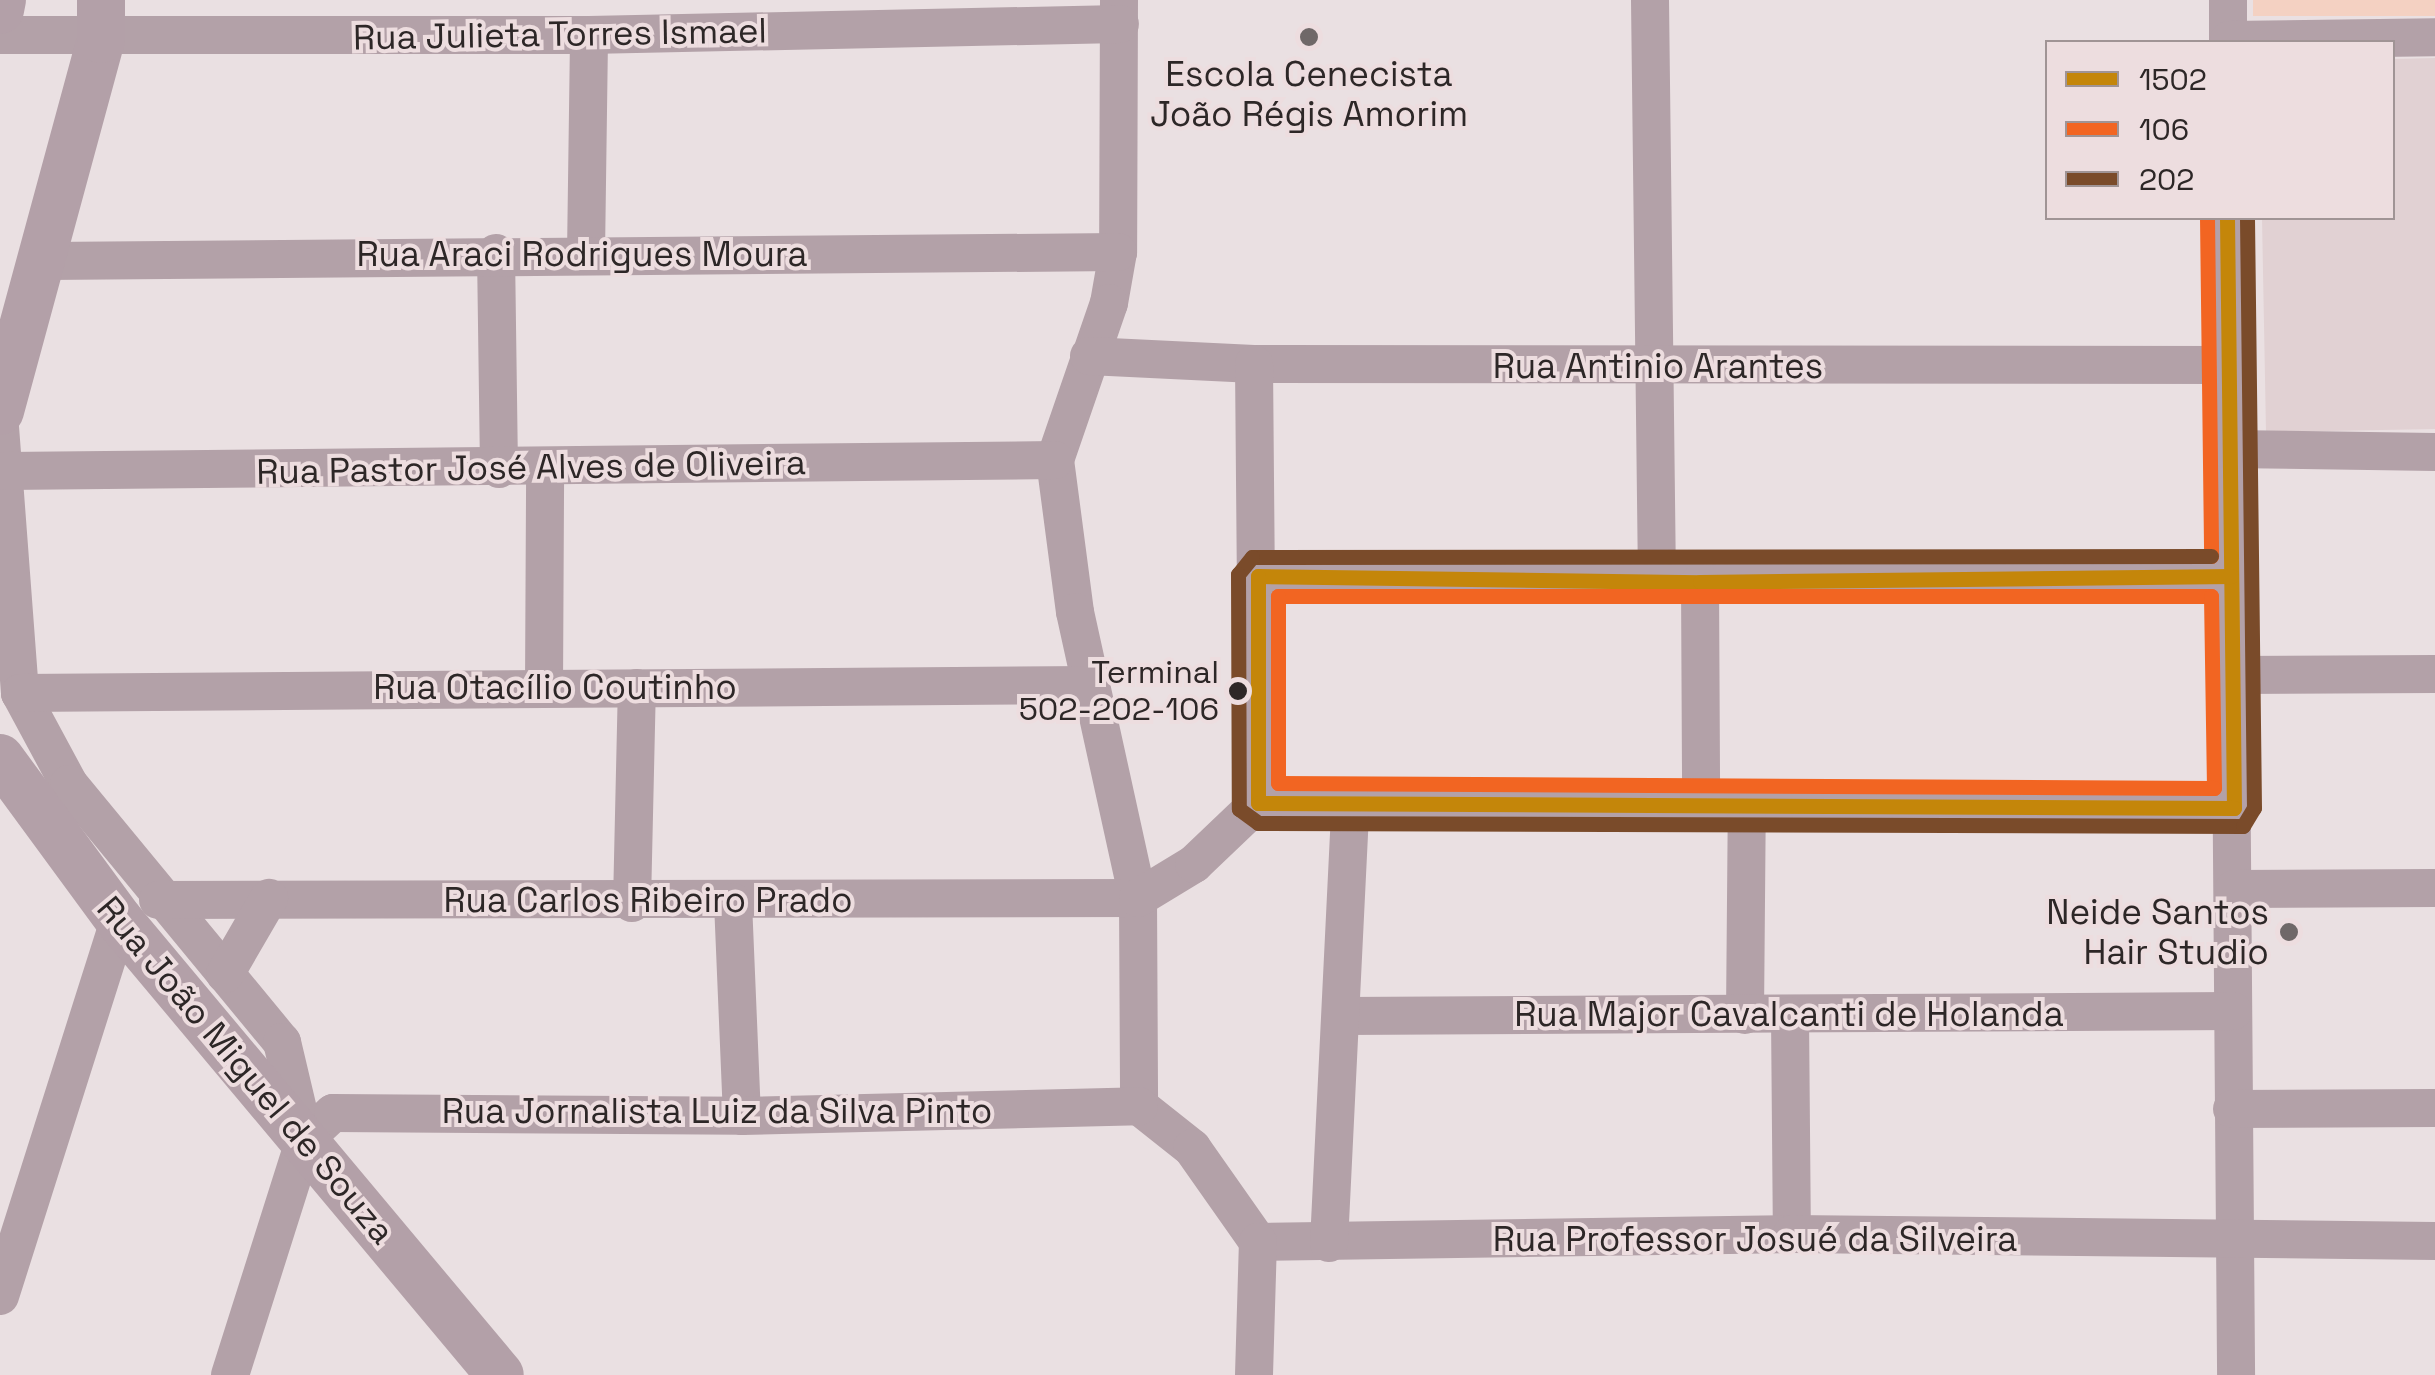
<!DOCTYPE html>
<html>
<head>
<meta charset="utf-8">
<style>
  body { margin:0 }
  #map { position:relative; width:2435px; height:1375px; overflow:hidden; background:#eae0e2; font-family:"Space Grotesk",sans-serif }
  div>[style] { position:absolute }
  .built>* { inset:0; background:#e1d1d3 }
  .green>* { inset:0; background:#f4d1c2; transform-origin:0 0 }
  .minor>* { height:38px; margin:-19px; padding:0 19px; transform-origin:19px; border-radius:19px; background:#b3a1a8 }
  .major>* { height:48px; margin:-24px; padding:0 24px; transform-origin:24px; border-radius:24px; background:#b3a0a8 }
  .bus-1>* { height:15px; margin:-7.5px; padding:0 7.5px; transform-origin:7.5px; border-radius:7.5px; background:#c4860a }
  .bus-2>* { height:15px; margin:-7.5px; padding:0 7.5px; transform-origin:7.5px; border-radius:7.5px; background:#f26522 }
  .bus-3>* { height:15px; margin:-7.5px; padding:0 7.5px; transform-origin:7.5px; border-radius:7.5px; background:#7a4b2a }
  .dots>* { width:28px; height:28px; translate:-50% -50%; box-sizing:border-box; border:5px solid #eddddf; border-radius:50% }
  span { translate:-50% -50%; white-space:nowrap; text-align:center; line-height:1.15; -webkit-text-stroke:8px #eddddf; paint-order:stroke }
  .bus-label { font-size:32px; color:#2d2727 }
  .right { translate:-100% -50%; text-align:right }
  .street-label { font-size:35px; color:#2d2727 }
  .poi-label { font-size:35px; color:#2d2727 }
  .legend { position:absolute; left:2045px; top:40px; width:350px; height:180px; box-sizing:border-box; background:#eddddf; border:2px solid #a09495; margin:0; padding:12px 18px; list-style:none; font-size:30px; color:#2d2727 }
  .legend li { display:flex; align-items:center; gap:20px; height:50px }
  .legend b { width:50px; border:2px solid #a09495 }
</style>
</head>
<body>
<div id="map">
  <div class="built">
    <i style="clip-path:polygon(2435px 58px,2435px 429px,2266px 432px,2262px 218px,2392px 218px,2393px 59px)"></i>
  </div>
  <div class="green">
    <i style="left:2253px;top:0;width:182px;height:16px"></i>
  </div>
  <div class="minor">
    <i style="left:1119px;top:0;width:252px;rotate:90.2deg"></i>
    <i style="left:1118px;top:252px;width:52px;rotate:100deg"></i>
    <i style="left:1109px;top:303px;width:166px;rotate:109deg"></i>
    <i style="left:1055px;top:460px;width:153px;rotate:82.5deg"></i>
    <i style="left:1075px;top:612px;width:293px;rotate:77.6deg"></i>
    <i style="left:1138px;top:898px;width:208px;rotate:89.7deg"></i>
    <i style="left:1650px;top:0;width:582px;rotate:89.31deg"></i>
    <i style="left:2228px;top:0;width:42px;rotate:90deg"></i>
    <i style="left:0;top:35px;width:589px"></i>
    <i style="left:589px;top:35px;width:531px;rotate:-1.19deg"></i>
    <i style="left:2229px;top:40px;width:206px;rotate:-0.8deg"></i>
    <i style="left:2227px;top:218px;width:1157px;rotate:89.55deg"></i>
    <i style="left:496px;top:253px;width:216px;rotate:89.2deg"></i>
    <i style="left:586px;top:254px;width:219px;rotate:-89.2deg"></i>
    <i style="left:47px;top:261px;width:1071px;rotate:-0.48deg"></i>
    <i style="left:1089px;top:356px;width:165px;rotate:2.8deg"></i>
    <i style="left:1254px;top:364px;width:974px;rotate:0.06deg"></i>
    <i style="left:1254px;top:364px;width:439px;rotate:89.5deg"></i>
    <i style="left:0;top:427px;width:267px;rotate:85.7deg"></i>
    <i style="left:20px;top:693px;width:103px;rotate:61.7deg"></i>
    <i style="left:69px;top:784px;width:335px;rotate:50.5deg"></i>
    <i style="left:282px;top:1042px;width:100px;rotate:76.7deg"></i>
    <i style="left:2227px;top:449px;width:208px;rotate:0.8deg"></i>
    <i style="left:6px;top:471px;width:1049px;rotate:-0.6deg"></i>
    <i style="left:1258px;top:576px;width:442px;rotate:0.8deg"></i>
    <i style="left:1700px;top:582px;width:531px;rotate:-0.65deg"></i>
    <i style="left:1700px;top:582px;width:218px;rotate:89.7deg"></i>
    <i style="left:2233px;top:675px;width:202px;rotate:-0.3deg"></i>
    <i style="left:544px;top:687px;width:219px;rotate:-89.7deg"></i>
    <i style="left:20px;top:693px;width:1069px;rotate:-0.43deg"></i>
    <i style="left:2234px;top:889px;width:201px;rotate:-0.3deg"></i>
    <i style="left:158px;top:900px;width:980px;rotate:-0.12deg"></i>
    <i style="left:1138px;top:898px;width:66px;rotate:-31.3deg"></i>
    <i style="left:1194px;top:864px;width:88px;rotate:-43.6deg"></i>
    <i style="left:1258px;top:803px;width:976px;rotate:0.29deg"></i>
    <i style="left:733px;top:902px;width:214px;rotate:87.6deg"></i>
    <i style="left:632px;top:903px;width:215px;rotate:-88.7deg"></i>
    <i style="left:225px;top:974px;width:88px;rotate:-59.9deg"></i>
    <i style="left:1745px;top:1015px;width:213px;rotate:-89.5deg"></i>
    <i style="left:1344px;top:1016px;width:889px;rotate:-0.32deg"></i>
    <i style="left:1790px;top:1016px;width:218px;rotate:89.5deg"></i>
    <i style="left:1139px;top:1106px;width:68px;rotate:38.4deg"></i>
    <i style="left:1192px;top:1148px;width:115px;rotate:54.9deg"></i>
    <i style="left:2232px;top:1109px;width:203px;rotate:-0.3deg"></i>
    <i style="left:1258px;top:1242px;width:534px;rotate:-0.86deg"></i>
    <i style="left:1792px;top:1234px;width:643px;rotate:0.62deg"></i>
    <i style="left:1329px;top:1243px;width:443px;rotate:-87.2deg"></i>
    <i style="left:0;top:1296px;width:394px;rotate:-72.4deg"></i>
    <i style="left:230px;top:1375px;width:248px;rotate:-72.4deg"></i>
    <i style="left:305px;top:1139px;width:38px;rotate:-43deg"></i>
    <i style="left:333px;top:1113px;width:409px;rotate:0.4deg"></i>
    <i style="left:742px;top:1116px;width:397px;rotate:-1.4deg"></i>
    <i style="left:1254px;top:1375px;width:133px;rotate:-88.3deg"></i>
  </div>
  <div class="major">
    <i style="left:0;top:10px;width:10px;rotate:-79deg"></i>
    <i style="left:0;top:411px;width:385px;rotate:-74.8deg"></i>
    <i style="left:101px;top:39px;width:39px;rotate:-90deg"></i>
    <i style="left:0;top:758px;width:201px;rotate:53.7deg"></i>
    <i style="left:119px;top:920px;width:593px;rotate:50.06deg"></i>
  </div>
  <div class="bus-1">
    <i style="left:2227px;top:218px;width:590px;rotate:89.32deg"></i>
    <i style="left:1258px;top:576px;width:442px;rotate:0.8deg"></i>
    <i style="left:1700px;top:582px;width:531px;rotate:-0.65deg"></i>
    <i style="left:1258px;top:576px;width:227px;rotate:90deg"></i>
    <i style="left:1258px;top:803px;width:976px;rotate:0.29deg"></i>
  </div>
  <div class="bus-2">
    <i style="left:2207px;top:218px;width:338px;rotate:89.3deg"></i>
    <i style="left:1278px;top:596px;width:933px"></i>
    <i style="left:2211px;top:596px;width:192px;rotate:89.1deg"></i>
    <i style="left:2214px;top:788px;width:936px;rotate:-179.69deg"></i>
    <i style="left:1278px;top:783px;width:187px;rotate:-90deg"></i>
  </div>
  <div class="bus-3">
    <i style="left:2211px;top:556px;width:959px;rotate:179.94deg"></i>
    <i style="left:1252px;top:557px;width:22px;rotate:129deg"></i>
    <i style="left:1238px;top:574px;width:235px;rotate:89.8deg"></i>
    <i style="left:1239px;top:809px;width:24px;rotate:36deg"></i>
    <i style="left:1258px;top:823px;width:985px;rotate:0.17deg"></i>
    <i style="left:2243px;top:826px;width:21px;rotate:-59deg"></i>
    <i style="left:2254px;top:808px;width:590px;rotate:-90.68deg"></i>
  </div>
  <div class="dots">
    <i style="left:1309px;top:37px;background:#6f6868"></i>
    <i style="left:1238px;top:691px;background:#2d2727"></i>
    <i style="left:2289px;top:932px;background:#6f6868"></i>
  </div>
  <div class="bus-label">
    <span class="right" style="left:1219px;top:691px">Terminal<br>502-202-106</span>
  </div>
  <div class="street-label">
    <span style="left:560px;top:34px;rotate:-1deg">Rua Julieta Torres Ismael</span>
    <span style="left:582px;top:254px">Rua Araci Rodrigues Moura</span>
    <span style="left:1658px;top:366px">Rua Antinio Arantes</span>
    <span style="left:531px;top:467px;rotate:-1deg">Rua Pastor José Alves de Oliveira</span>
    <span style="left:555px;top:687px">Rua Otacílio Coutinho</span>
    <span style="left:648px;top:900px">Rua Carlos Ribeiro Prado</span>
    <span style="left:1789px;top:1014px">Rua Major Cavalcanti de Holanda</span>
    <span style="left:246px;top:1070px;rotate:50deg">Rua João Miguel de Souza</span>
    <span style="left:717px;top:1111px">Rua Jornalista Luiz da Silva Pinto</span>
    <span style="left:1755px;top:1239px">Rua Professor Josué da Silveira</span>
  </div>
  <div class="poi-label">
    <span style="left:1309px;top:94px">Escola Cenecista<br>João Régis Amorim</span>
    <span class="right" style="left:2269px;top:932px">Neide Santos<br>Hair Studio</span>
  </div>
  <ul class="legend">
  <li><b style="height:12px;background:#c4860a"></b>1502</li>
  <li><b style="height:12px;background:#f26522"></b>106</li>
  <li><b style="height:12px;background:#7a4b2a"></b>202</li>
  </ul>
</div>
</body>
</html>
